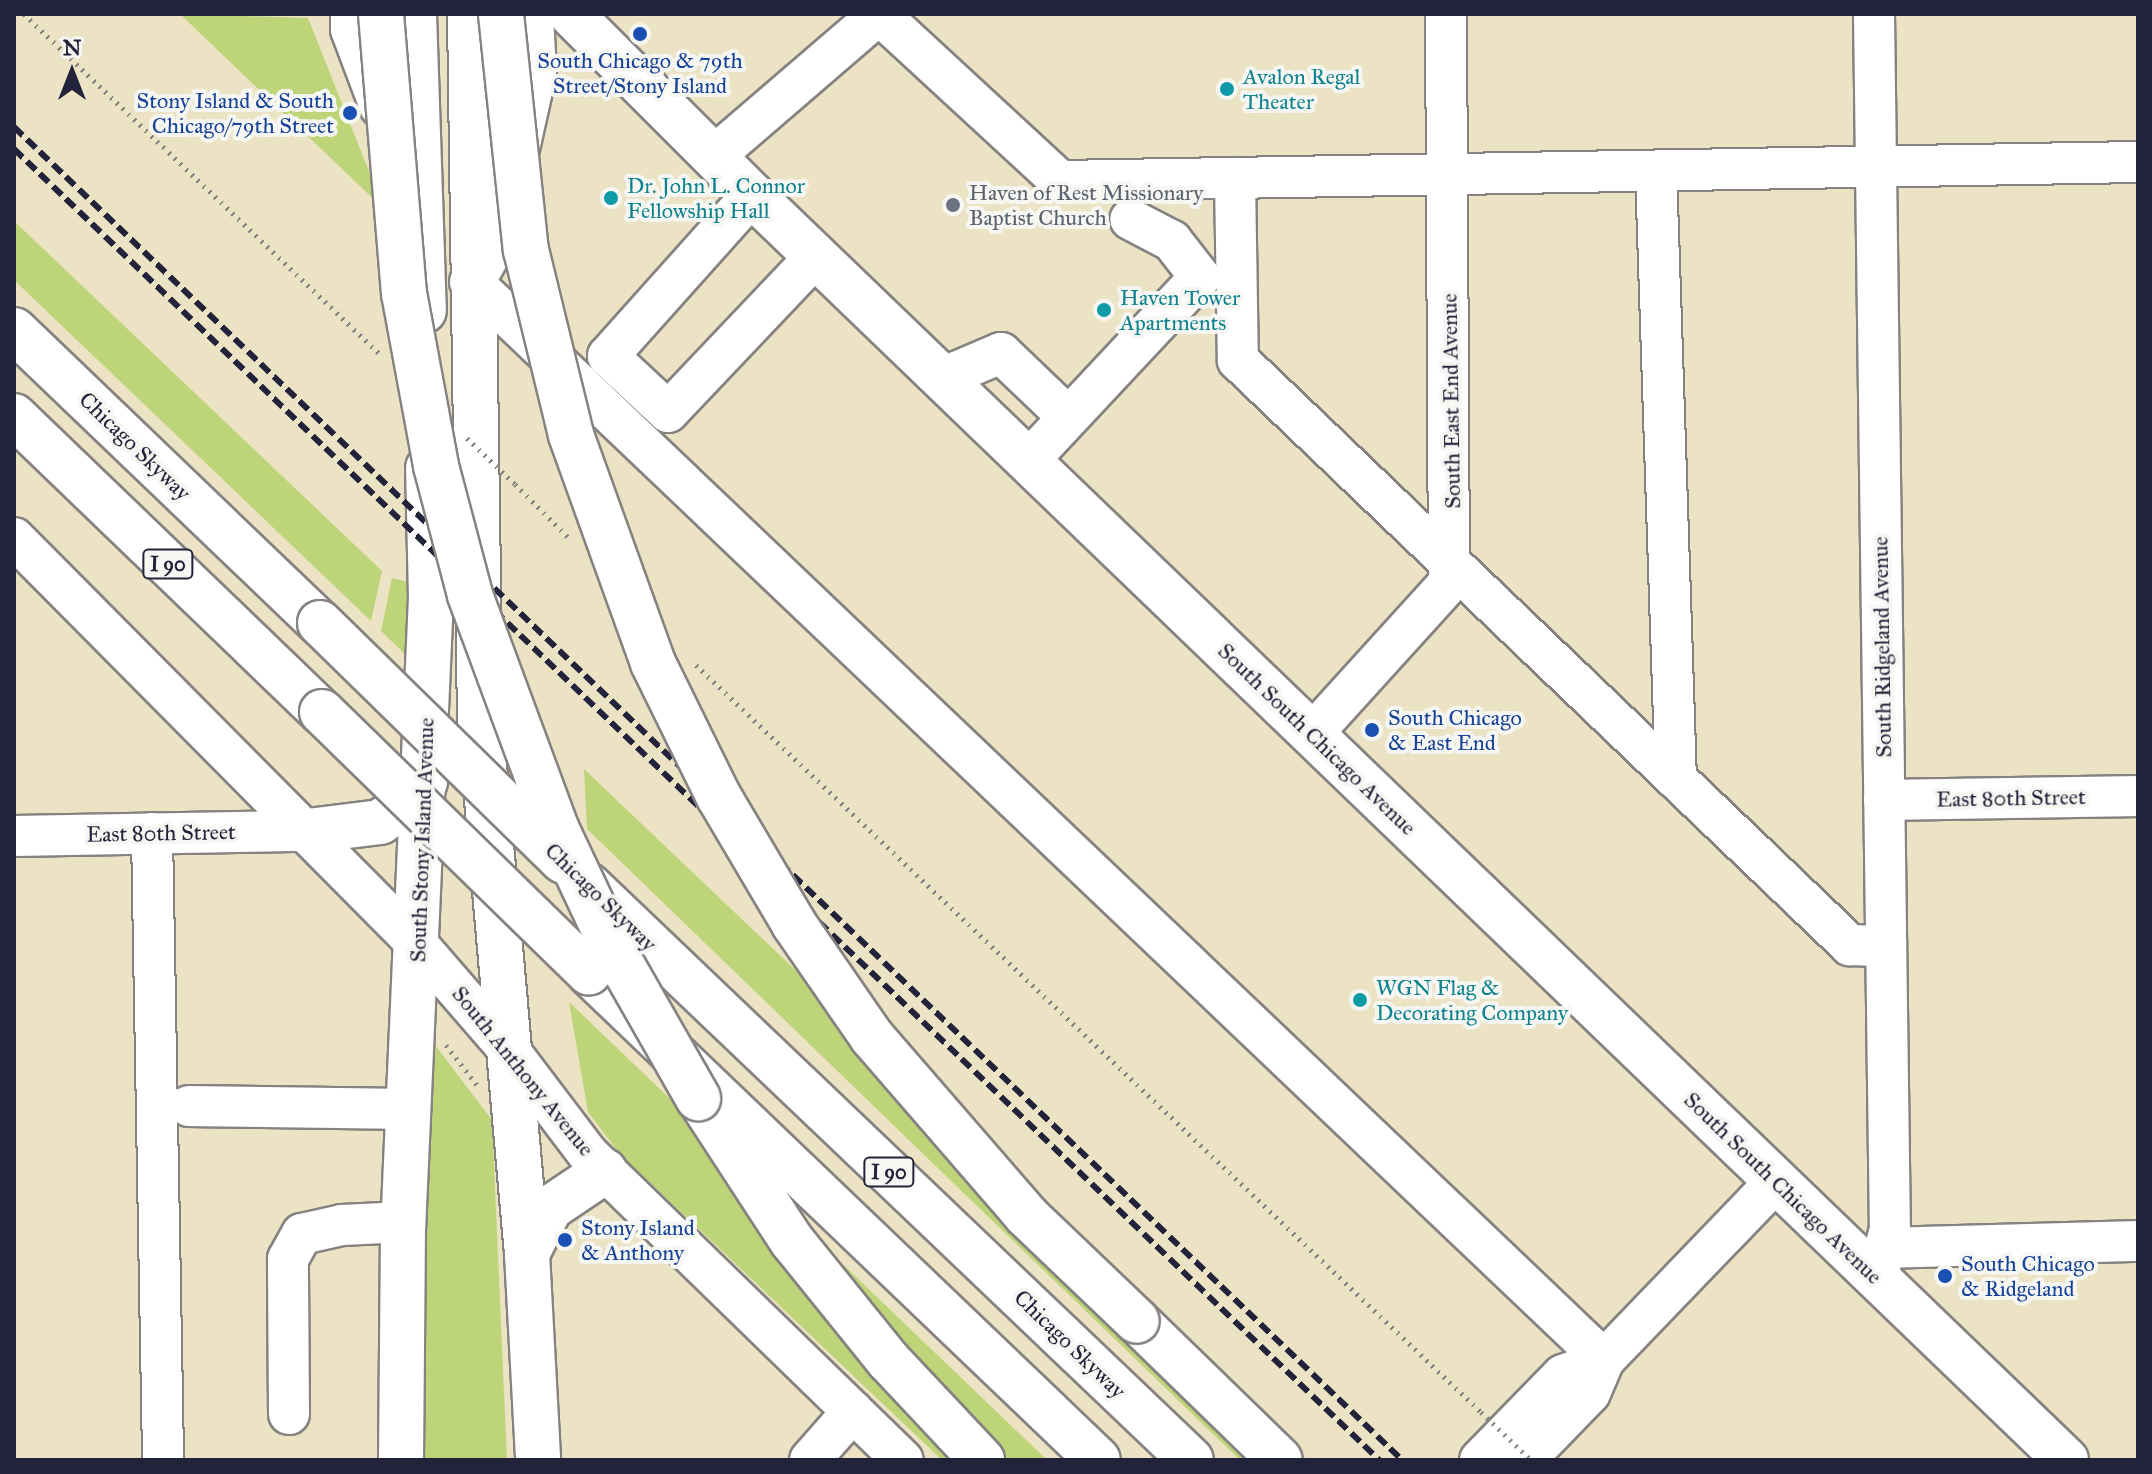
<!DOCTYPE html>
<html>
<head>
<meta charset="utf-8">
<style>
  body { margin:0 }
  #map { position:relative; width:2152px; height:1474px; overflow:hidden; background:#ebe3c4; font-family:"IM FELL Great Primer",serif }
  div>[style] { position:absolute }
  .green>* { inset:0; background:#bdd478 }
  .path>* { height:5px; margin-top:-2.5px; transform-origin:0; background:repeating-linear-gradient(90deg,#868280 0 2px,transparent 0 8px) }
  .roads { filter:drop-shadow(2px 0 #868280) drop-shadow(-2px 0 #868280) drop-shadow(0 2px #868280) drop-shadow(0 -2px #868280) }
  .minor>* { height:40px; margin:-20px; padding:0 20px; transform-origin:20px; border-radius:20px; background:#fff }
  .major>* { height:44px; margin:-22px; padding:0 22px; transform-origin:22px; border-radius:22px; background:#fff }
  .highway>* { height:44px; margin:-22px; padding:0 22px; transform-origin:22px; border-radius:22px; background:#fff }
  .rail>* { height:6px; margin-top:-3px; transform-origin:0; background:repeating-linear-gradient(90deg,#22223b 0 12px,transparent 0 18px) }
  .path-bridge>* { height:5px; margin-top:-2.5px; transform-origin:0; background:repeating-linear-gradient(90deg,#868280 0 2px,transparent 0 8px) }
  .bridges { filter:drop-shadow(2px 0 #868280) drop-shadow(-2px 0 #868280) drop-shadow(0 2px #868280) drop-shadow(0 -2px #868280) }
  .highway-bridge>* { height:44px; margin:-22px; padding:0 22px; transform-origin:22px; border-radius:22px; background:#fff }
  .dots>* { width:22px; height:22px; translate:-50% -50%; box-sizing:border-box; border:4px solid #f6f6f2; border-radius:50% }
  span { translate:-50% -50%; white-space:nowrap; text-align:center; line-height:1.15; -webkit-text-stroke:8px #f6f6f2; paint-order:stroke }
  .shield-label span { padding:2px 6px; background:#f6f6f2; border:2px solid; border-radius:6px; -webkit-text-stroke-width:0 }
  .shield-label { font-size:20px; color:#22223b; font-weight:700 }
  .transit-label { font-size:22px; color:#164399 }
  .right { translate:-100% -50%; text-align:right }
  .left { translate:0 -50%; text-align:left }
  .culture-label { font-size:22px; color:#0d838f }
  .worship-label { font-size:22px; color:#5b616d }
  .street-label { font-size:22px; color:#22223b }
  .frame { position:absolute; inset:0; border:16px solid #22223b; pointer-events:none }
  .north { position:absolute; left:32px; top:32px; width:80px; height:80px; -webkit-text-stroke:6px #f6f6f2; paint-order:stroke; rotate:0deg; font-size:22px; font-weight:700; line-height:32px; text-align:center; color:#22223b }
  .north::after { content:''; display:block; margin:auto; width:28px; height:36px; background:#22223b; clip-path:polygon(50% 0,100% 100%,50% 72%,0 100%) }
</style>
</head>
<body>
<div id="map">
  <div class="green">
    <i style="clip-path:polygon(180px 14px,308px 18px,384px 209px)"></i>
    <i style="clip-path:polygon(14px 221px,382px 571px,371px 621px,14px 280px)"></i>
    <i style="clip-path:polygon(392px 578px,408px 582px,409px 658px,381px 631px)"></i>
    <i style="clip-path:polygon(584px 769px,809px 983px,955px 1167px,1251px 1460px,1240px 1460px,587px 829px)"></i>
    <i style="clip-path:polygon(569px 1002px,1047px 1460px,942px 1460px,619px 1153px,588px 1112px)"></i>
    <i style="clip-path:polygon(435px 1045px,492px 1120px,507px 1460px,420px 1460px,420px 1338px)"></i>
  </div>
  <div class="path">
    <i style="left:24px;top:14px;width:492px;rotate:43.7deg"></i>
    <i style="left:515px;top:484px;width:78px;rotate:45deg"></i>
    <i style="left:696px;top:665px;width:1084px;rotate:43.58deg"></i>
    <i style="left:446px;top:1045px;width:51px;rotate:52.2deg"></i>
  </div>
  <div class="roads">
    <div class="minor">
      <i style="left:879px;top:14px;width:246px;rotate:42.7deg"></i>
      <i style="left:1060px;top:181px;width:1078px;rotate:-1.01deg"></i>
      <i style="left:1874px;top:14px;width:1215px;rotate:89.25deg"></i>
      <i style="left:1890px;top:1229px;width:51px;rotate:104.9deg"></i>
      <i style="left:713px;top:157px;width:219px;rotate:-40.7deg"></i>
      <i style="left:1656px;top:171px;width:608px;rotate:88.12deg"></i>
      <i style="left:1235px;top:178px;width:182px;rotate:89.1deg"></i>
      <i style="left:1238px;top:360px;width:847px;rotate:43.71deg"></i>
      <i style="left:1850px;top:945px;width:36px;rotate:2deg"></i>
      <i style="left:752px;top:195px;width:216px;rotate:131.8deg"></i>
      <i style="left:608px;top:356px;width:82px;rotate:43deg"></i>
      <i style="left:668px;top:412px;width:214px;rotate:-46.5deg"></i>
      <i style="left:472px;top:282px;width:1563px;rotate:43.6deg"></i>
      <i style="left:942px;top:378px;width:64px;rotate:-23deg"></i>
      <i style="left:1001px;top:353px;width:91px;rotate:43.7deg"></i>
      <i style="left:1028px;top:461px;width:252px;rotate:-46.9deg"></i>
      <i style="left:1200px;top:277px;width:46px;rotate:-127.9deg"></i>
      <i style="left:1172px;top:241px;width:47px;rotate:-152.4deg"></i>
      <i style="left:14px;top:538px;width:573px;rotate:45.21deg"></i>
      <i style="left:418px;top:945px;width:139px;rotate:49.1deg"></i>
      <i style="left:509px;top:1050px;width:131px;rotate:52.8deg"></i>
      <i style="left:588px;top:1154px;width:439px;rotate:44.2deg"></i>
      <i style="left:1312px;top:734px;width:204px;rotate:-47.8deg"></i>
      <i style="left:1449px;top:583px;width:569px;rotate:-90.3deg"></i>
      <i style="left:1884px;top:800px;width:254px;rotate:-0.9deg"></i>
      <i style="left:152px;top:833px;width:627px;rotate:88.99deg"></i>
      <i style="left:14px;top:836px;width:294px;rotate:-1deg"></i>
      <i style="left:189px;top:1106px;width:221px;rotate:0.8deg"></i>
      <i style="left:1885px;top:1248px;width:253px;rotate:-1.6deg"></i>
      <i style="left:289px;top:1414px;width:155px;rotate:-90.4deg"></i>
      <i style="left:288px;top:1259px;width:29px;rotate:-61deg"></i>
      <i style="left:302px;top:1234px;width:41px;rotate:-12.7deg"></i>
      <i style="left:342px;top:1225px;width:62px;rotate:-2.8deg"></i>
      <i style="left:810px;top:1460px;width:65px;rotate:-48.7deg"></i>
      <i style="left:1480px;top:1460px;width:119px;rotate:-45.7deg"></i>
      <i style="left:1563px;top:1375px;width:44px;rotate:-20.1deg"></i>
      <i style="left:1525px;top:1460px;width:93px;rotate:-45.9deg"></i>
      <i style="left:1590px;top:1393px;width:36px;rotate:-67deg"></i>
      <i style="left:1604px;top:1360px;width:248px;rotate:-46.1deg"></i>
    </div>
    <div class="major">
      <i style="left:353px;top:14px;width:15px;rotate:90deg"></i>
      <i style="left:353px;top:29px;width:82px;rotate:69.4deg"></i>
      <i style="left:571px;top:14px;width:256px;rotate:45deg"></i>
      <i style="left:752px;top:195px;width:1824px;rotate:43.91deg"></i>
      <i style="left:472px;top:282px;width:51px;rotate:-60.4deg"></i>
      <i style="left:497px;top:238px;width:170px;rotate:-77.4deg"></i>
      <i style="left:534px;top:72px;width:58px;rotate:-93deg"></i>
    </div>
    <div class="highway">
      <i style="left:414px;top:14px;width:297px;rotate:88.1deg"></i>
      <i style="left:470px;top:14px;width:706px;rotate:89.19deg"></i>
      <i style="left:480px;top:720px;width:536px;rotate:84.97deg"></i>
      <i style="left:527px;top:1254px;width:206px;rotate:86.9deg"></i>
      <i style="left:14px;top:330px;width:424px;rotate:43.8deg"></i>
      <i style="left:14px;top:416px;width:427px;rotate:43.9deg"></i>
      <i style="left:308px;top:831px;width:73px;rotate:-7.1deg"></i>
      <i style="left:380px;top:822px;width:34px;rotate:-34deg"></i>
      <i style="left:408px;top:803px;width:27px;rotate:-51deg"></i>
      <i style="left:588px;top:885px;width:833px;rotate:43.64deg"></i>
      <i style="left:589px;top:973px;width:704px;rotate:43.73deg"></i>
      <i style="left:700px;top:1100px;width:168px;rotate:56.9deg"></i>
      <i style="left:792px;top:1241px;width:154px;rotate:51.1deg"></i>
      <i style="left:889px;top:1361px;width:136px;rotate:46.8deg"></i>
      <i style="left:527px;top:1254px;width:51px;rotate:-63.4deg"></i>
      <i style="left:550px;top:1208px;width:66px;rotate:-33.9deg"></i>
      <i style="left:1137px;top:1321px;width:199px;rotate:44.2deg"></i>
      <i style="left:401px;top:1460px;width:229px;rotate:-89.5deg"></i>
      <i style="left:403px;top:1231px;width:634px;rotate:-87.47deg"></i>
      <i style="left:431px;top:598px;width:130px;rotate:-91.3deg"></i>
    </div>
  </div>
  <div class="rail">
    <i style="left:14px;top:127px;width:1924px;rotate:43.84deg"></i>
    <i style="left:14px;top:149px;width:1893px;rotate:43.84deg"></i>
  </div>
  <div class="path-bridge">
    <i style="left:467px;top:438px;width:66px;rotate:43.8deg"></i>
    <i style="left:1481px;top:1412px;width:69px;rotate:43.8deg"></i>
  </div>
  <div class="bridges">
    <div class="highway-bridge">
      <i style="left:381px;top:14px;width:280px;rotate:85.3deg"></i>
      <i style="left:404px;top:293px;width:176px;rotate:79.5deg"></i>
      <i style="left:436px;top:466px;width:133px;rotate:75.2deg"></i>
      <i style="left:470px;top:595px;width:251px;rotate:69.7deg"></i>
      <i style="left:557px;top:830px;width:132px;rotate:64.8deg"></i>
      <i style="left:613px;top:949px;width:172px;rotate:60.3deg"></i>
      <i style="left:501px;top:14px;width:237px;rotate:84deg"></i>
      <i style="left:526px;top:250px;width:190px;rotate:76.3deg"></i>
      <i style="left:571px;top:435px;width:242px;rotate:70.2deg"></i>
      <i style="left:653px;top:663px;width:149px;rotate:63.8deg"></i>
      <i style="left:719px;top:797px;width:147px;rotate:59.4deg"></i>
      <i style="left:794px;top:924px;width:137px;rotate:55.4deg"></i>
      <i style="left:872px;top:1037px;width:235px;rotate:49.1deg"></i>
      <i style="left:1026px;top:1215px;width:153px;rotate:43.7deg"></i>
      <i style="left:320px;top:623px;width:340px;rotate:44.4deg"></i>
      <i style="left:322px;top:712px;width:373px;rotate:44.3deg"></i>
    </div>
  </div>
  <div class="dots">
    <i style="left:640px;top:34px;background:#1a4fb4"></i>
    <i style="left:1227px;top:89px;background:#0f9aa8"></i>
    <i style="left:350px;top:113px;background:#1a4fb4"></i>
    <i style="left:611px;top:198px;background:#0f9aa8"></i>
    <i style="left:953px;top:205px;background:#6b7280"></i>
    <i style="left:1104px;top:310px;background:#0f9aa8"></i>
    <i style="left:1372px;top:730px;background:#1a4fb4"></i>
    <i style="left:1360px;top:1000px;background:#0f9aa8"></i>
    <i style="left:565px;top:1240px;background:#1a4fb4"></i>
    <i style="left:1945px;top:1276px;background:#1a4fb4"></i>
  </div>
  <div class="shield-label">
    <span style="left:168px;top:564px">I 90</span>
    <span style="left:889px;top:1172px">I 90</span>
  </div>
  <div class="transit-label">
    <span style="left:640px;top:73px">South Chicago &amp; 79th<br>Street/Stony Island</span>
    <span class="right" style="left:334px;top:113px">Stony Island &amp; South<br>Chicago/79th Street</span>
    <span class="left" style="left:1388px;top:730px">South Chicago<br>&amp; East End</span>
    <span class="left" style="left:581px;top:1240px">Stony Island<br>&amp; Anthony</span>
    <span class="left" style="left:1961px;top:1276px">South Chicago<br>&amp; Ridgeland</span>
  </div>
  <div class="culture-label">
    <span class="left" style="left:1243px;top:89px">Avalon Regal<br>Theater</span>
    <span class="left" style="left:627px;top:198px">Dr. John L. Connor<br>Fellowship Hall</span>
    <span class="left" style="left:1120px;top:310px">Haven Tower<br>Apartments</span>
    <span class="left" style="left:1376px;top:1000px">WGN Flag &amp;<br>Decorating Company</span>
  </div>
  <div class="worship-label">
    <span class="left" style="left:969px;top:205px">Haven of Rest Missionary<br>Baptist Church</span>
  </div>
  <div class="street-label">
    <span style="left:1451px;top:401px;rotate:-91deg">South East End Avenue</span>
    <span style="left:135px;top:446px;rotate:44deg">Chicago Skyway</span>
    <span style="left:1882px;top:647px;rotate:-91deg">South Ridgeland Avenue</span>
    <span style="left:1317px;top:739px;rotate:44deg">South South Chicago Avenue</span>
    <span style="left:2011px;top:798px;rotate:-1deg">East 80th Street</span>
    <span style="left:161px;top:833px;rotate:-1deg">East 80th Street</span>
    <span style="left:422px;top:840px;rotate:-88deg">South Stony Island Avenue</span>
    <span style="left:601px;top:897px;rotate:44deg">Chicago Skyway</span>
    <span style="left:523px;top:1071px;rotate:51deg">South Anthony Avenue</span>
    <span style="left:1783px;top:1188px;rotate:44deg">South South Chicago Avenue</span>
    <span style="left:1070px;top:1344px;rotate:44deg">Chicago Skyway</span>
  </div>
  <div class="frame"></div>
  <div class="north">N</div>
</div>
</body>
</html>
